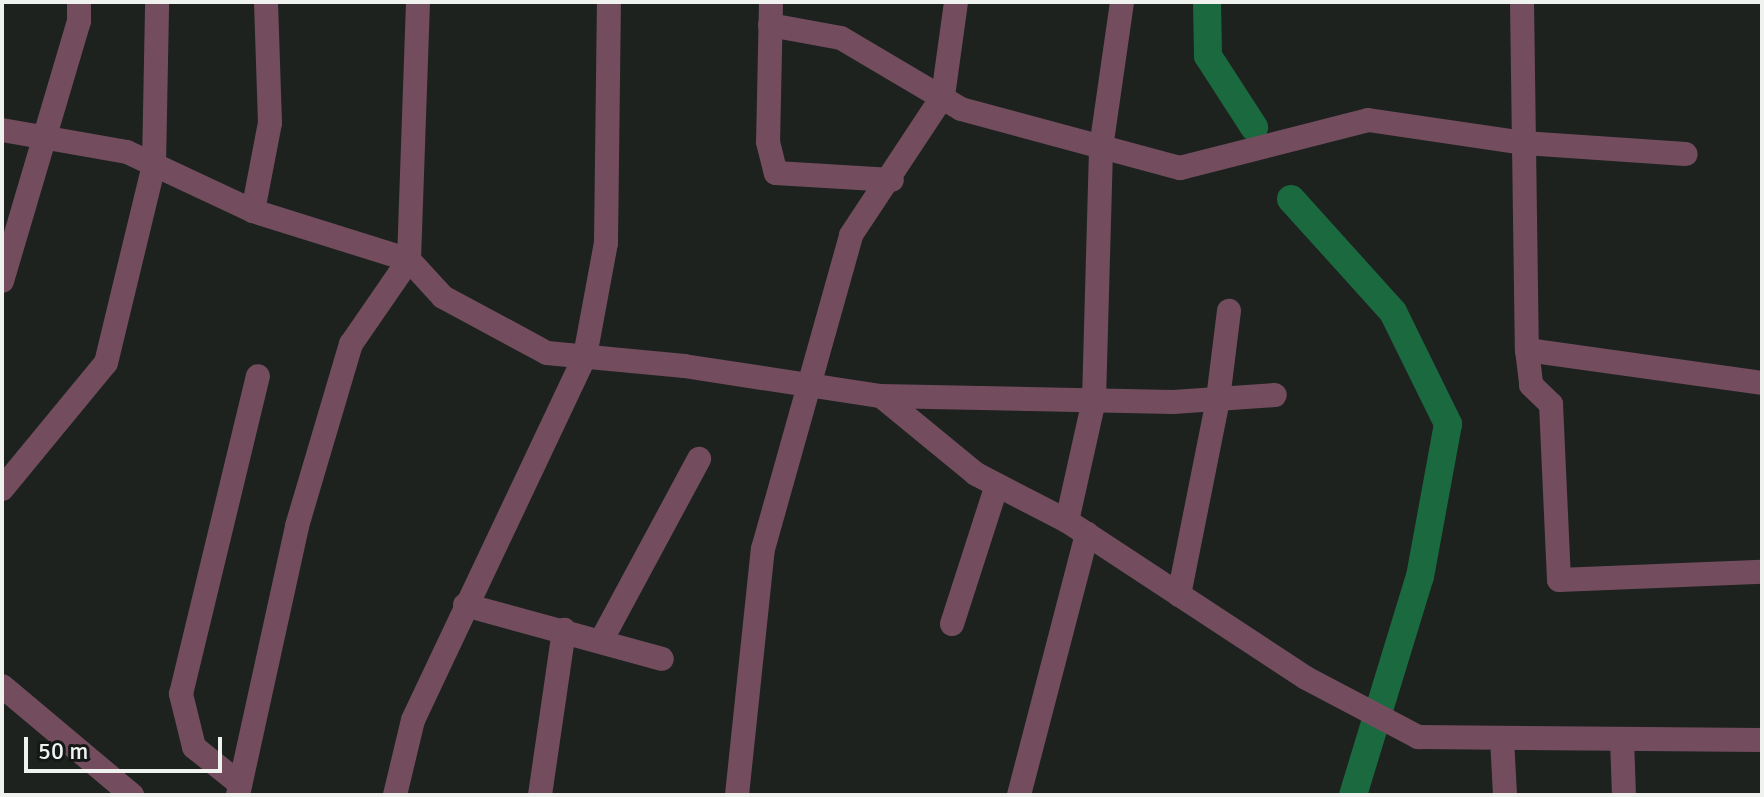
<!DOCTYPE html>
<html>
<head>
<meta charset="utf-8">
<style>
  body { margin:0 }
  #map { position:relative; width:1764px; height:797px; overflow:hidden; background:#1d221f; font-family:Signika,sans-serif }
  div>[style] { position:absolute }
  .canal>* { height:28px; margin:-14px; padding:0 14px; transform-origin:14px; border-radius:14px; background:#1a693f }
  .street>* { height:24px; margin:-12px; padding:0 12px; transform-origin:12px; border-radius:12px; background:#734d5e }
  span { translate:-50% -50%; white-space:nowrap; text-align:center; line-height:1.15; -webkit-text-stroke:6px #141816; paint-order:stroke }
  .frame { position:absolute; inset:0; border:4px solid #f0f2f0; pointer-events:none }
  .scale { position:absolute; left:24px; top:737px; width:198px; height:36px; box-sizing:border-box; border:4px solid #f0f2f0; border-top:0; padding-left:10px; font-size:24px; line-height:28px; white-space:nowrap; color:#f0f2f0; -webkit-text-stroke:6px #141816; paint-order:stroke }
</style>
</head>
<body>
<div id="map">
  <div class="canal">
    <i style="left:1207px;top:2px;width:54px;rotate:88.9deg"></i>
    <i style="left:1208px;top:56px;width:85px;rotate:57.1deg"></i>
    <i style="left:1291px;top:199px;width:152px;rotate:47.9deg"></i>
    <i style="left:1393px;top:312px;width:125px;rotate:63.8deg"></i>
    <i style="left:1448px;top:424px;width:155px;rotate:100.4deg"></i>
    <i style="left:1420px;top:576px;width:229px;rotate:107deg"></i>
  </div>
  <div class="street">
    <i style="left:771px;top:2px;width:140px;rotate:91.2deg"></i>
    <i style="left:768px;top:142px;width:32px;rotate:76deg"></i>
    <i style="left:776px;top:173px;width:116px;rotate:3.5deg"></i>
    <i style="left:1522px;top:2px;width:348px;rotate:89.2deg"></i>
    <i style="left:1527px;top:350px;width:35px;rotate:83deg"></i>
    <i style="left:1531px;top:385px;width:28px;rotate:44deg"></i>
    <i style="left:1551px;top:404px;width:176px;rotate:87.4deg"></i>
    <i style="left:1559px;top:580px;width:203px;rotate:-2.3deg"></i>
    <i style="left:770px;top:25px;width:72px;rotate:10.4deg"></i>
    <i style="left:841px;top:38px;width:139px;rotate:30.6deg"></i>
    <i style="left:961px;top:109px;width:227px;rotate:15.1deg"></i>
    <i style="left:1180px;top:168px;width:194px;rotate:-14.3deg"></i>
    <i style="left:1368px;top:120px;width:157px;rotate:8.4deg"></i>
    <i style="left:1523px;top:143px;width:163px;rotate:3.9deg"></i>
    <i style="left:2px;top:130px;width:127px;rotate:10deg"></i>
    <i style="left:127px;top:152px;width:139px;rotate:25.1deg"></i>
    <i style="left:253px;top:211px;width:164px;rotate:17.4deg"></i>
    <i style="left:409px;top:260px;width:50px;rotate:47.4deg"></i>
    <i style="left:443px;top:297px;width:118px;rotate:28.3deg"></i>
    <i style="left:547px;top:353px;width:138px;rotate:5.4deg"></i>
    <i style="left:684px;top:366px;width:199px;rotate:8.7deg"></i>
    <i style="left:881px;top:396px;width:292px;rotate:1.2deg"></i>
    <i style="left:1173px;top:402px;width:102px;rotate:-3.9deg"></i>
    <i style="left:253px;top:211px;width:90px;rotate:-79.1deg"></i>
    <i style="left:270px;top:123px;width:121px;rotate:-91.9deg"></i>
    <i style="left:2px;top:281px;width:271px;rotate:-73.5deg"></i>
    <i style="left:79px;top:21px;width:19px;rotate:-90deg"></i>
    <i style="left:1527px;top:350px;width:237px;rotate:8deg"></i>
    <i style="left:881px;top:396px;width:123px;rotate:39.4deg"></i>
    <i style="left:976px;top:474px;width:102px;rotate:27.3deg"></i>
    <i style="left:1067px;top:521px;width:286px;rotate:33.3deg"></i>
    <i style="left:1306px;top:678px;width:127px;rotate:27.8deg"></i>
    <i style="left:1418px;top:737px;width:344px;rotate:0.5deg"></i>
    <i style="left:2px;top:489px;width:163px;rotate:-50.5deg"></i>
    <i style="left:106px;top:363px;width:204px;rotate:-76.4deg"></i>
    <i style="left:154px;top:165px;width:163px;rotate:-88.9deg"></i>
    <i style="left:1067px;top:521px;width:124px;rotate:-77.4deg"></i>
    <i style="left:1094px;top:400px;width:252px;rotate:-88.4deg"></i>
    <i style="left:1101px;top:148px;width:148px;rotate:-81.8deg"></i>
    <i style="left:1179px;top:595px;width:200px;rotate:-78.7deg"></i>
    <i style="left:1218px;top:399px;width:89px;rotate:-82.9deg"></i>
    <i style="left:465px;top:605px;width:204px;rotate:15.3deg"></i>
    <i style="left:952px;top:624px;width:146px;rotate:-72.1deg"></i>
    <i style="left:601px;top:641px;width:207px;rotate:-61.7deg"></i>
    <i style="left:2px;top:686px;width:170px;rotate:40deg"></i>
    <i style="left:1502px;top:738px;width:57px;rotate:87deg"></i>
    <i style="left:1622px;top:739px;width:56px;rotate:88deg"></i>
    <i style="left:240px;top:784px;width:59px;rotate:-141.2deg"></i>
    <i style="left:194px;top:747px;width:55px;rotate:-103.8deg"></i>
    <i style="left:181px;top:694px;width:327px;rotate:-76.4deg"></i>
    <i style="left:238px;top:795px;width:275px;rotate:-77.6deg"></i>
    <i style="left:297px;top:526px;width:190px;rotate:-73.5deg"></i>
    <i style="left:351px;top:344px;width:102px;rotate:-55.4deg"></i>
    <i style="left:409px;top:260px;width:258px;rotate:-88deg"></i>
    <i style="left:395px;top:795px;width:77px;rotate:-76.5deg"></i>
    <i style="left:413px;top:720px;width:403px;rotate:-64.7deg"></i>
    <i style="left:585px;top:356px;width:115px;rotate:-79.5deg"></i>
    <i style="left:606px;top:243px;width:241px;rotate:-89.3deg"></i>
    <i style="left:540px;top:795px;width:167px;rotate:-81.7deg"></i>
    <i style="left:737px;top:795px;width:247px;rotate:-84deg"></i>
    <i style="left:763px;top:549px;width:326px;rotate:-74.3deg"></i>
    <i style="left:851px;top:235px;width:167px;rotate:-56.5deg"></i>
    <i style="left:943px;top:96px;width:95px;rotate:-82.1deg"></i>
    <i style="left:1019px;top:795px;width:270px;rotate:-75.4deg"></i>
  </div>
  <div class="frame"></div>
  <div class="scale">50 m</div>
</div>
</body>
</html>
